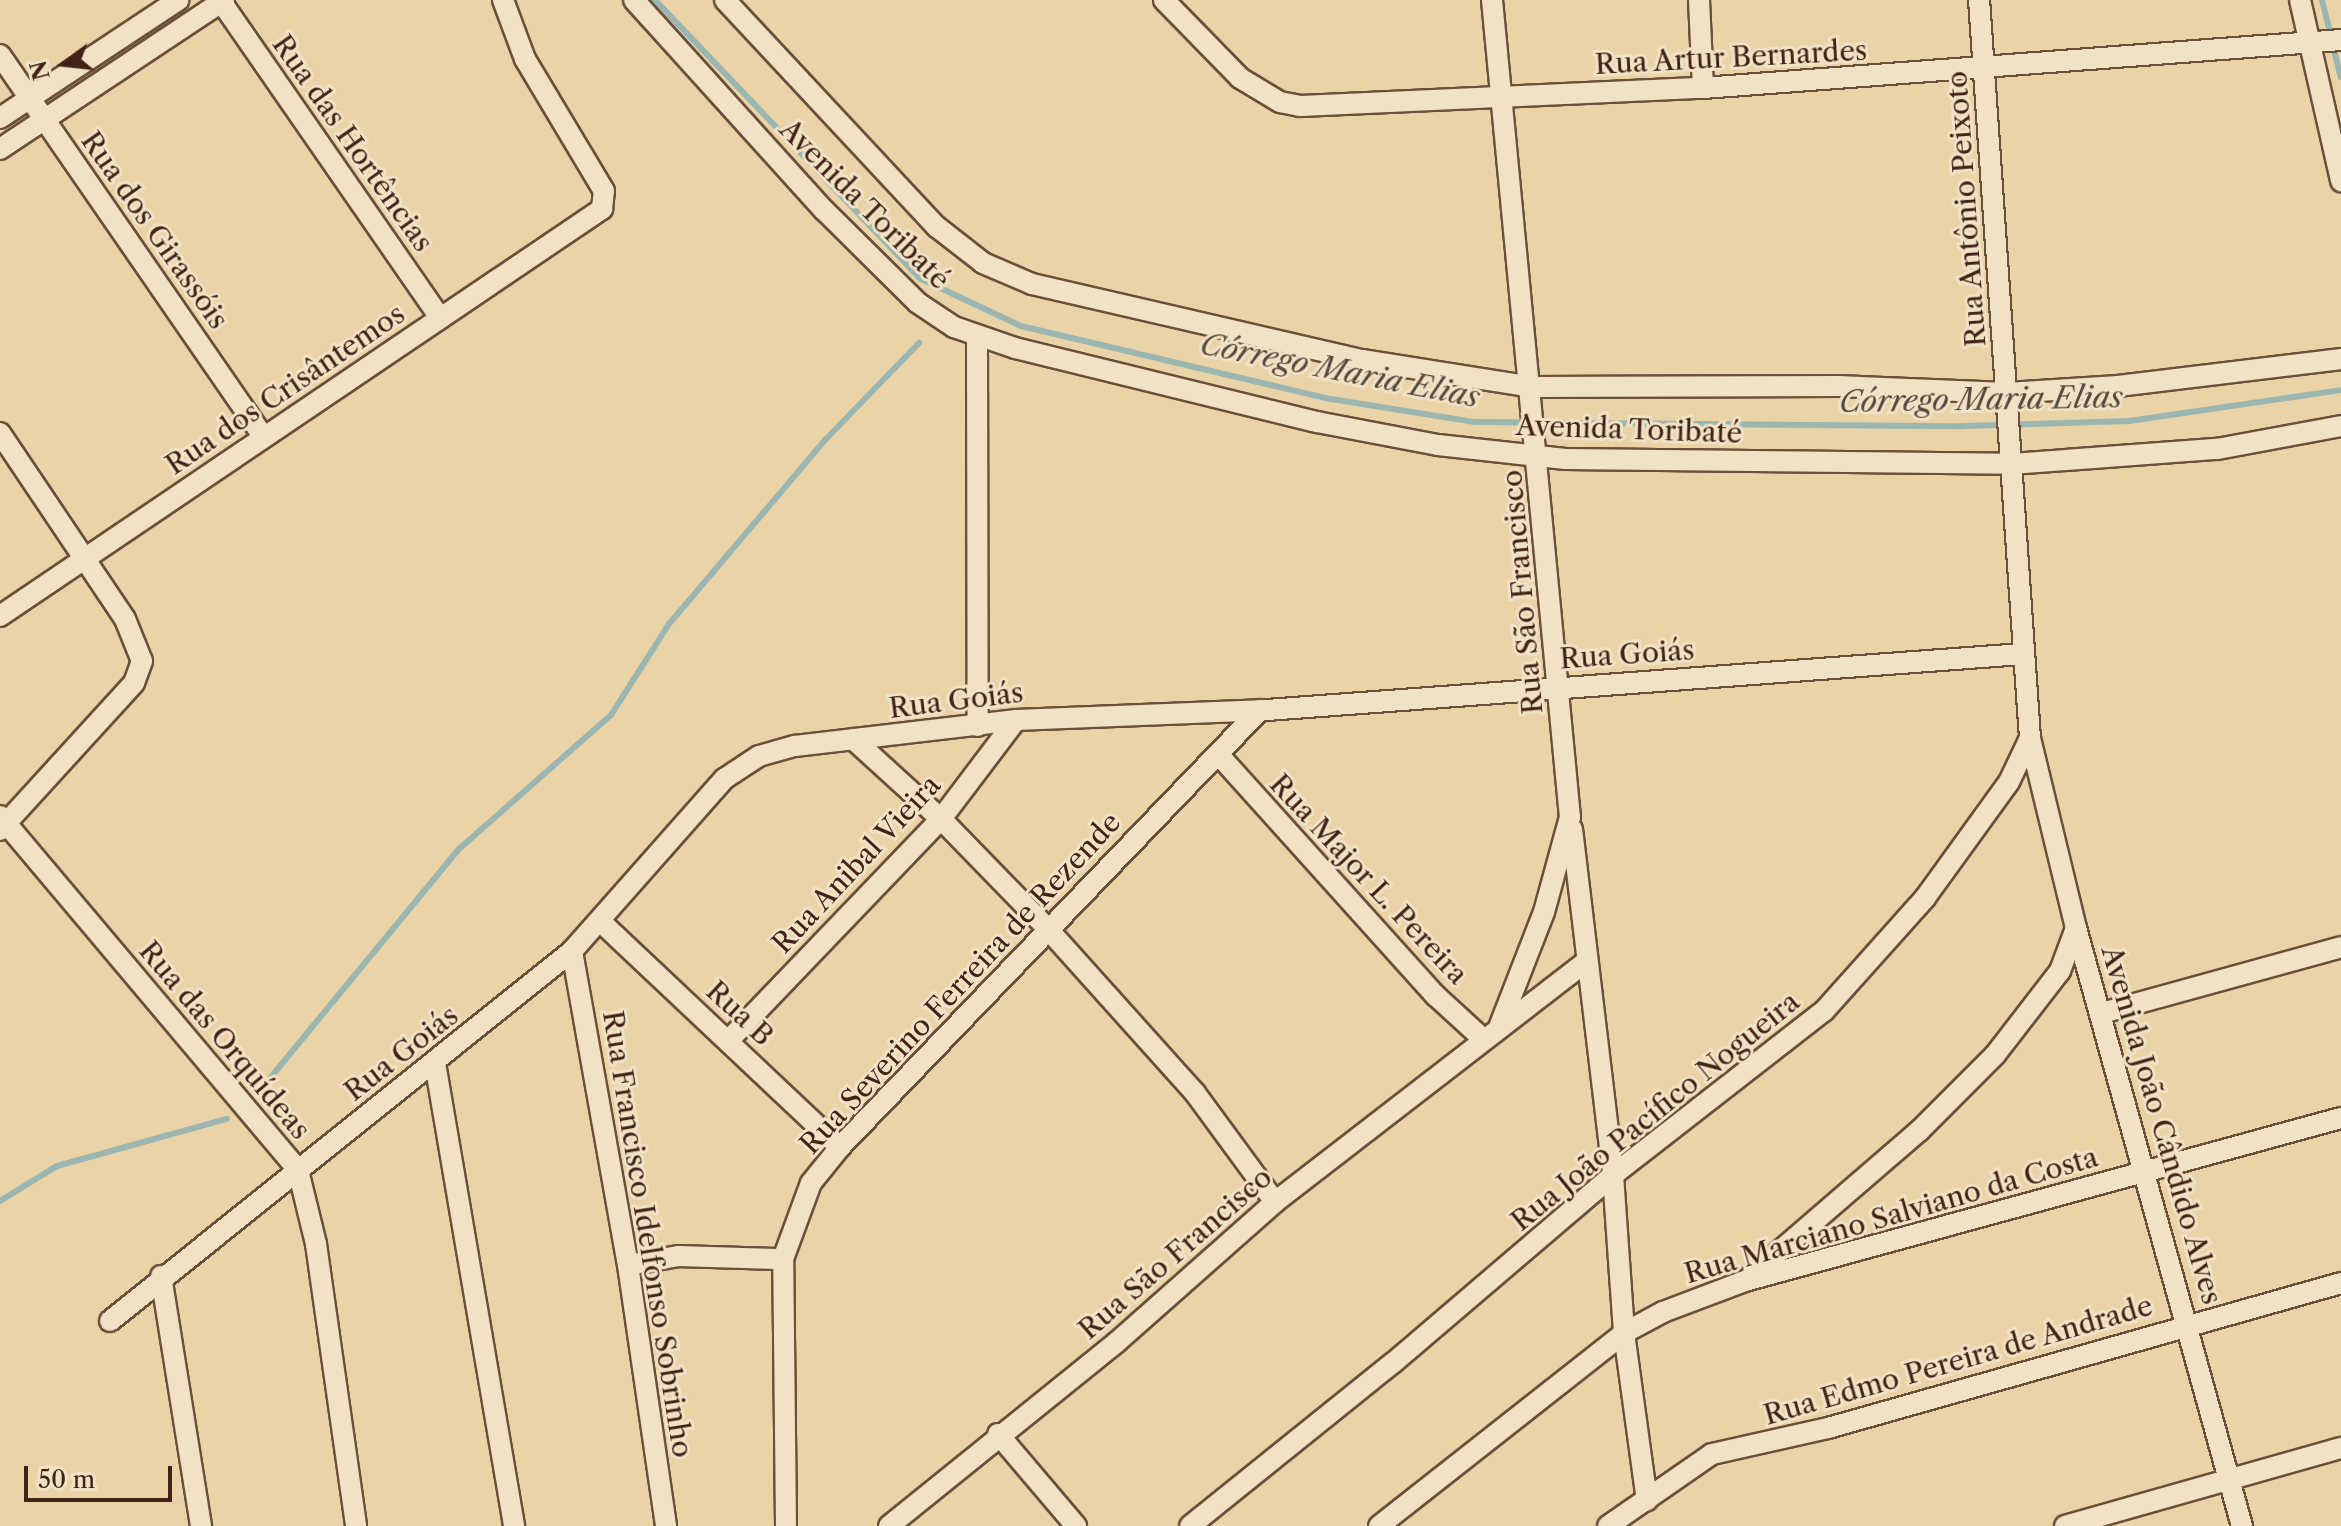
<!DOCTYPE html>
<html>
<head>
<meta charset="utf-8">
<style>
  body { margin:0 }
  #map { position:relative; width:2341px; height:1526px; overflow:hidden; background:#e9d3a7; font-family:"Libre Caslon Text",serif }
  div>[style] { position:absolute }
  .stream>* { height:6px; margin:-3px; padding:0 3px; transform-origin:3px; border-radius:3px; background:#9bb6b1 }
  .roads { filter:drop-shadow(2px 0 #6a4f3a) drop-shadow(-2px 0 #6a4f3a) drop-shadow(0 2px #6a4f3a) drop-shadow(0 -2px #6a4f3a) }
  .minor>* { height:20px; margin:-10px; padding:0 10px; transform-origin:10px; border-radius:10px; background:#f1e2c6 }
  span { translate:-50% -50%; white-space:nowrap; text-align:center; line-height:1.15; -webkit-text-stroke:6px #f1e2c6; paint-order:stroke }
  .street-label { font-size:28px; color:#402316 }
  .water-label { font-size:30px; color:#57483d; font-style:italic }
  .north { position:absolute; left:24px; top:24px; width:80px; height:80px; -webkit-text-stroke:6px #f1e2c6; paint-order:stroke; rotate:255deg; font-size:22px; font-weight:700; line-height:32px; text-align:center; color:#402316 }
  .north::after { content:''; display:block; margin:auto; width:28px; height:36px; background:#402316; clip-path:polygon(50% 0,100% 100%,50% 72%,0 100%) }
  .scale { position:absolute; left:24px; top:1466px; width:148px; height:36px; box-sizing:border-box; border:4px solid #402316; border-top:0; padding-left:10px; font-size:24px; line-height:28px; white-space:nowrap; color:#402316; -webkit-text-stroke:6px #f1e2c6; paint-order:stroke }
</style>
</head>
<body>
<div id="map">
  <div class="stream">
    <i style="left:655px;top:0;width:385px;rotate:46.4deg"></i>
    <i style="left:921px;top:279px;width:110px;rotate:25.2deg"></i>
    <i style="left:1021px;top:326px;width:318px;rotate:13.3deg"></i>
    <i style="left:1331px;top:399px;width:146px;rotate:9.1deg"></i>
    <i style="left:1475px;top:422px;width:488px;rotate:0.5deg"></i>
    <i style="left:1963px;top:426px;width:166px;rotate:-1.7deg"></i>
    <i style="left:2129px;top:421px;width:214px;rotate:-8.3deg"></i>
    <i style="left:2322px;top:0;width:36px;rotate:76deg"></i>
    <i style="left:2333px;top:46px;width:32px;rotate:76deg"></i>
    <i style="left:261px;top:1089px;width:311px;rotate:-50.5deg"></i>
    <i style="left:459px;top:849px;width:203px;rotate:-41.4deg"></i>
    <i style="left:611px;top:715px;width:108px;rotate:-57.5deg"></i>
    <i style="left:669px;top:624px;width:243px;rotate:-49.7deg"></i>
    <i style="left:826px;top:439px;width:134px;rotate:-45.9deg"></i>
    <i style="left:0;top:1201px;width:67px;rotate:-31.6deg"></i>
    <i style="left:57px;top:1166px;width:176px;rotate:-15.5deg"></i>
  </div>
  <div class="roads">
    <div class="minor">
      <i style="left:220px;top:0;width:387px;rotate:55.3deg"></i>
      <i style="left:634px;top:0;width:283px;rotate:47.9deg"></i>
      <i style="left:824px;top:210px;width:132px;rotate:44.7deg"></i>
      <i style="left:918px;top:303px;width:43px;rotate:33.7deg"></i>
      <i style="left:954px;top:327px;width:65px;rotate:19deg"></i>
      <i style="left:1015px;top:348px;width:311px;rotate:13.8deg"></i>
      <i style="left:1317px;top:422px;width:123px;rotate:10.8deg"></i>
      <i style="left:1438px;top:445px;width:128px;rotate:6.3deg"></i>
      <i style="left:1565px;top:459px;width:446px;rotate:0.6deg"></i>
      <i style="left:2011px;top:464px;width:207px;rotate:-4.2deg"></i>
      <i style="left:2217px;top:449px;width:126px;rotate:-10.5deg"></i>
      <i style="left:725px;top:0;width:311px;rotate:47deg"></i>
      <i style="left:937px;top:227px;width:58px;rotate:38deg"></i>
      <i style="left:983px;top:263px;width:53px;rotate:23.2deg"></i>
      <i style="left:1032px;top:284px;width:339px;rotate:13deg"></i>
      <i style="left:1362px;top:360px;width:172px;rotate:9deg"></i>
      <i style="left:1532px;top:387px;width:306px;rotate:-0.2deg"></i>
      <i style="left:1838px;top:386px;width:169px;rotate:2.4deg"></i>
      <i style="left:2007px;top:393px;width:111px;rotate:-3.6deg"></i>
      <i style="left:2118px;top:386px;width:225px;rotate:-6.9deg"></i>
      <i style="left:1164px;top:0;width:109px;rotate:45.7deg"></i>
      <i style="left:1240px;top:78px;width:47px;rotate:31deg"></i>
      <i style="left:1280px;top:102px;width:20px;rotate:11deg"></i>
      <i style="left:1300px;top:106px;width:403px;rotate:-2.6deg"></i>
      <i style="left:1703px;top:88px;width:640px;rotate:-4.3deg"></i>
      <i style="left:1492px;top:0;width:821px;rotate:84.55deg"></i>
      <i style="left:1570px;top:817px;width:98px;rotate:105.3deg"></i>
      <i style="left:1544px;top:912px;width:121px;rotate:111.3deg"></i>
      <i style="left:1699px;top:0;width:88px;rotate:87.4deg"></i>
      <i style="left:2300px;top:0;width:186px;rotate:77.2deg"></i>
      <i style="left:0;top:55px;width:464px;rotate:55.4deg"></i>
      <i style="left:0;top:118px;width:214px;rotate:-33.5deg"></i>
      <i style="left:0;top:149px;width:269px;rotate:-33.6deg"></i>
      <i style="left:977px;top:337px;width:389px;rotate:89.9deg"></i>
      <i style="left:0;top:433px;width:224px;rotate:56.1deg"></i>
      <i style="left:125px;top:619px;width:45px;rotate:68deg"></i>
      <i style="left:142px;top:661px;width:23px;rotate:110deg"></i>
      <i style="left:134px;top:683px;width:199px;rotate:132.4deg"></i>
      <i style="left:0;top:616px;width:727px;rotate:-34.06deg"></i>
      <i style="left:602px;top:209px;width:18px;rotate:-84deg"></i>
      <i style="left:604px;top:191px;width:154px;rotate:-120.9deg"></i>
      <i style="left:525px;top:59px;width:63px;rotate:-110.4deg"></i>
      <i style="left:2030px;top:738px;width:195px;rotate:76.4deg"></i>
      <i style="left:2076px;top:928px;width:621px;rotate:74.49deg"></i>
      <i style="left:853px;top:739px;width:119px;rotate:42.3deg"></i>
      <i style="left:941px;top:819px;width:152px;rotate:45.8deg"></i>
      <i style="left:1047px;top:928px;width:222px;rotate:48.1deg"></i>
      <i style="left:1195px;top:1093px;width:135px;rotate:53.7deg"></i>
      <i style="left:1218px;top:754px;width:326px;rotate:48deg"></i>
      <i style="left:1436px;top:996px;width:64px;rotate:42.5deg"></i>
      <i style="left:0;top:816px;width:463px;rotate:49.9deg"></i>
      <i style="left:298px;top:1170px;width:76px;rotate:76.3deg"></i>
      <i style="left:316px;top:1244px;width:285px;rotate:81.9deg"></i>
      <i style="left:1572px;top:829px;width:348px;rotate:83.2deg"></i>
      <i style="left:1613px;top:1175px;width:158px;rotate:86deg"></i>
      <i style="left:1624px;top:1333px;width:169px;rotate:82.2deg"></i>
      <i style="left:601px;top:922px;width:328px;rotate:43.3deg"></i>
      <i style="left:572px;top:951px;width:319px;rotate:79.9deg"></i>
      <i style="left:628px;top:1265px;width:264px;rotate:81.7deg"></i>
      <i style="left:2102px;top:1013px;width:248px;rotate:-15.4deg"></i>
      <i style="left:729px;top:1040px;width:306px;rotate:-46.2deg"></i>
      <i style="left:941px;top:819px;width:124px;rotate:-52.9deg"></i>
      <i style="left:435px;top:1063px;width:470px;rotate:80.3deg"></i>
      <i style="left:628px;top:1265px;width:52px;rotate:-10deg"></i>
      <i style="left:679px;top:1256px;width:104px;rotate:1.7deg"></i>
      <i style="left:1752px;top:1275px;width:221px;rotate:-40.8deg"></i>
      <i style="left:1919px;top:1131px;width:107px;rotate:-45deg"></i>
      <i style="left:1995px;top:1055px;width:106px;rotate:-52.3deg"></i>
      <i style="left:2060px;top:971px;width:46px;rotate:-69.6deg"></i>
      <i style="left:161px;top:1276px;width:253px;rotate:80.9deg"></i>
      <i style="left:110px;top:1321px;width:592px;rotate:-38.69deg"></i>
      <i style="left:572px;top:951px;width:230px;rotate:-48.5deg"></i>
      <i style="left:724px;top:779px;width:42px;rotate:-33.3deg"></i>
      <i style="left:759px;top:756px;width:37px;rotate:-16deg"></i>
      <i style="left:795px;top:746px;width:223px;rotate:-6.7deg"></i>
      <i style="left:1016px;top:720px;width:251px;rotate:-2.3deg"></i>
      <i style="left:1267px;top:710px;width:757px;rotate:-4.24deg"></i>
      <i style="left:998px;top:1434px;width:121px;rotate:49.7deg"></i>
      <i style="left:786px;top:1526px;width:267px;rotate:-90.6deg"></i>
      <i style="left:783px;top:1259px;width:81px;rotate:-69.8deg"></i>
      <i style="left:811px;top:1183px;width:46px;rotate:-51.1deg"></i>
      <i style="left:840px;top:1147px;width:606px;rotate:-46.14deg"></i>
      <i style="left:889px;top:1526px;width:293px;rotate:-38.9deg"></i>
      <i style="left:1117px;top:1342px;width:211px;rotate:-41.5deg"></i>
      <i style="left:1275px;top:1202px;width:393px;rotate:-37.7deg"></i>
      <i style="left:1190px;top:1526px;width:260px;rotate:-38.8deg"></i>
      <i style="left:1393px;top:1363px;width:289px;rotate:-40.5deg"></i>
      <i style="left:1613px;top:1175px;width:267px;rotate:-37.9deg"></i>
      <i style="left:1824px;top:1011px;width:152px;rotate:-48.2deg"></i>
      <i style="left:1925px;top:898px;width:143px;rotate:-54.1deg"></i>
      <i style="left:2009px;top:782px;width:49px;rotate:-64.5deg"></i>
      <i style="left:2030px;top:738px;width:740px;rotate:-93.95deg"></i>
      <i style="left:1379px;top:1526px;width:312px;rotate:-38.2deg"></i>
      <i style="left:1624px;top:1333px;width:44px;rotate:-28.3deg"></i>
      <i style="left:1663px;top:1312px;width:88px;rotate:-20.7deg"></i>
      <i style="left:1745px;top:1281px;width:618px;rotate:-15.3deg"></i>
      <i style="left:1608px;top:1526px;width:126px;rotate:-34.7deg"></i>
      <i style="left:1712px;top:1454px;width:119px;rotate:-12.6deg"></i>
      <i style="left:1828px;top:1428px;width:533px;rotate:-15.78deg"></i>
      <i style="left:2065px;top:1526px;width:287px;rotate:-15.8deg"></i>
    </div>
  </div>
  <div class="street-label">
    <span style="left:1731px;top:57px;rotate:-3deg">Rua Artur Bernardes</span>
    <span style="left:353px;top:143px;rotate:55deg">Rua das Hortências</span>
    <span style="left:865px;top:204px;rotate:45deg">Avenida Toribaté</span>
    <span style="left:1966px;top:209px;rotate:-94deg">Rua Antônio Peixoto</span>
    <span style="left:155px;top:230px;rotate:55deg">Rua dos Girassóis</span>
    <span style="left:285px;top:389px;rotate:-34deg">Rua dos Crisântemos</span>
    <span style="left:1629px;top:429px;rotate:2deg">Avenida Toribaté</span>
    <span style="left:1522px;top:592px;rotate:-95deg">Rua São Francisco</span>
    <span style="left:1627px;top:654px;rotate:-4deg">Rua Goiás</span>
    <span style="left:956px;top:700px;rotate:-7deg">Rua Goiás</span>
    <span style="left:856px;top:864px;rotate:-47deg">Rua Anibal Vieira</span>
    <span style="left:1369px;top:879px;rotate:47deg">Rua Major L. Pereira</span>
    <span style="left:960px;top:983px;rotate:-47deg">Rua Severino Ferreira de Rezende</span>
    <span style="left:740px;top:1013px;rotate:43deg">Rua B</span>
    <span style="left:225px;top:1040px;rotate:50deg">Rua das Orquídeas</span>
    <span style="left:401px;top:1053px;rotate:-38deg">Rua Goiás</span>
    <span style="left:1655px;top:1111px;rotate:-39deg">Rua João Pacífico Nogueira</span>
    <span style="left:2162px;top:1125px;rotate:74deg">Avenida João Cândido Alves</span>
    <span style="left:1891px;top:1215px;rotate:-16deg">Rua Marciano Salviano da Costa</span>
    <span style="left:648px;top:1234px;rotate:81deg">Rua Francisco Idelfonso Sobrinho</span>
    <span style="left:1175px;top:1253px;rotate:-41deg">Rua São Francisco</span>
    <span style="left:1958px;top:1360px;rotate:-16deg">Rua Edmo Pereira de Andrade</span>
  </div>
  <div class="water-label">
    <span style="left:1340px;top:371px;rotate:11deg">Córrego Maria Elias</span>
    <span style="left:1981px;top:400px;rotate:-1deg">Córrego Maria Elias</span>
  </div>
  <div class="north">N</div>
  <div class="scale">50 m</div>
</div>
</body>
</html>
